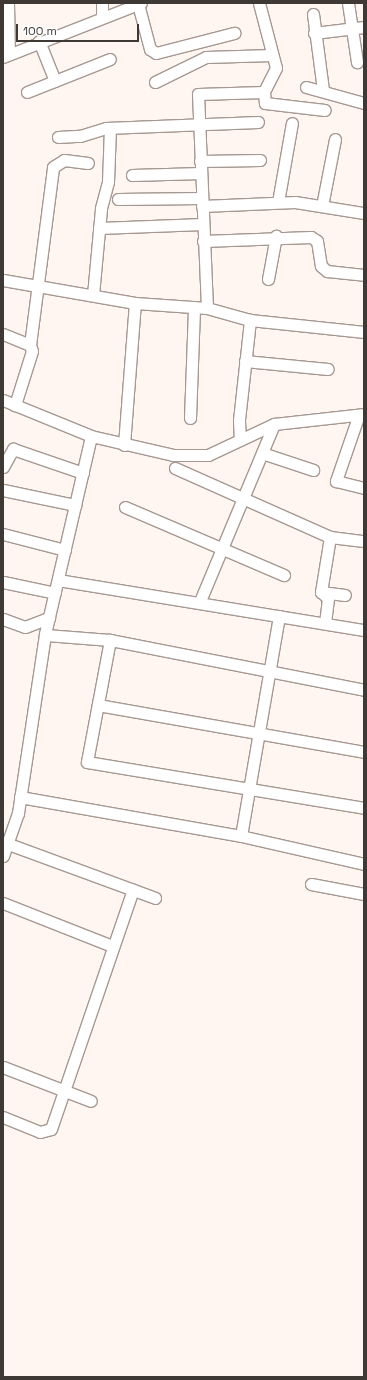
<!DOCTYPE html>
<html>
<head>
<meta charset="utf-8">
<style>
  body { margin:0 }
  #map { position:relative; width:367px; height:1380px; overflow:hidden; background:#fff6f1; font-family:"Space Grotesk",sans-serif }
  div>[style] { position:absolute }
  .roads { filter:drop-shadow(1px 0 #a69891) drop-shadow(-1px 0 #a69891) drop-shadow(0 1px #a69891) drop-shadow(0 -1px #a69891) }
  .minor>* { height:11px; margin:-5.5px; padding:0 5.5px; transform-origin:5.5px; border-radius:5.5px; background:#fff }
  span { translate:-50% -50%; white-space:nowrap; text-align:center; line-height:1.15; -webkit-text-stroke:3px #fff; paint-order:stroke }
  .frame { position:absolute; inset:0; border:4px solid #3f3936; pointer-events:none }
  .scale { position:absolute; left:16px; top:24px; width:123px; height:18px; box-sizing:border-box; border:2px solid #3f3936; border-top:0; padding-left:5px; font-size:12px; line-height:14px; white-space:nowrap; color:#3f3936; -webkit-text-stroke:3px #fff; paint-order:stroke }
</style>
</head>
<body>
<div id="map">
  <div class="roads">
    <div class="minor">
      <i style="left:8px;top:3px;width:50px;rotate:88.9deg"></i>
      <i style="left:102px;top:3px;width:14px;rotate:90deg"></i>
      <i style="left:259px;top:3px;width:67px;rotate:75.3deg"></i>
      <i style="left:276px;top:68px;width:27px;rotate:117deg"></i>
      <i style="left:348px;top:3px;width:60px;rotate:81.3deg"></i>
      <i style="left:138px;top:4px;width:47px;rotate:75.1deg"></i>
      <i style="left:150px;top:49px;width:7px;rotate:34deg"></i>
      <i style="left:156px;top:53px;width:81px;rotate:-14.4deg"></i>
      <i style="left:313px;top:14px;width:77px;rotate:82.5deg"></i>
      <i style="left:314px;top:33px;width:50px;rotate:-6.8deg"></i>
      <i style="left:39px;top:41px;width:43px;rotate:68.2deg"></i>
      <i style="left:3px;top:57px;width:148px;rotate:-21.4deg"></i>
      <i style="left:155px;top:82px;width:57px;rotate:-26.1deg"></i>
      <i style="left:206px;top:57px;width:66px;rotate:-1.7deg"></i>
      <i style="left:306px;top:87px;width:60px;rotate:15.4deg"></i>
      <i style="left:27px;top:92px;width:89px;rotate:-21.7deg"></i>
      <i style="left:58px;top:137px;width:22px;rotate:-3deg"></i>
      <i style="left:80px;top:136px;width:27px;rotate:-17deg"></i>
      <i style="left:106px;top:128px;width:152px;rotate:-2.3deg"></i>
      <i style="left:200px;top:161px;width:60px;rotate:-1deg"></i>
      <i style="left:132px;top:175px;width:69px;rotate:-1.7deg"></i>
      <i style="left:118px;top:199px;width:84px;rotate:-0.7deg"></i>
      <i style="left:278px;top:202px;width:80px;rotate:-80deg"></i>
      <i style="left:202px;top:206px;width:93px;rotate:-2.5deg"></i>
      <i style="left:295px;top:202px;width:70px;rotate:9.1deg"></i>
      <i style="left:322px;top:206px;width:68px;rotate:-79deg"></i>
      <i style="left:99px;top:228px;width:104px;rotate:-2.2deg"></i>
      <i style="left:203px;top:241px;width:108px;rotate:-2.1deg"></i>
      <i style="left:311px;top:237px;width:7px;rotate:34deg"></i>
      <i style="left:317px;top:241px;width:25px;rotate:81deg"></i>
      <i style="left:321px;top:266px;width:8px;rotate:40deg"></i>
      <i style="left:327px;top:271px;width:37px;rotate:6deg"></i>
      <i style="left:268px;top:279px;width:44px;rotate:-79.5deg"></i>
      <i style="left:3px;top:280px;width:134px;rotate:9.9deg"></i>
      <i style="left:135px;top:303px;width:72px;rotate:4deg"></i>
      <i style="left:207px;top:308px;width:45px;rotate:15.6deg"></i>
      <i style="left:250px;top:320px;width:115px;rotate:6deg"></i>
      <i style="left:93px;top:295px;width:87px;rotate:-84.7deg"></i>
      <i style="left:101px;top:208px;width:27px;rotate:-75deg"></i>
      <i style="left:108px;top:182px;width:54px;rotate:-87.9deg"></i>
      <i style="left:207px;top:308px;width:214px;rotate:-92.4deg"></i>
      <i style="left:198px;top:94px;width:66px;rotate:-1.7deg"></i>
      <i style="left:264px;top:92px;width:11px;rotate:85deg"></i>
      <i style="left:265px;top:103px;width:60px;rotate:6.7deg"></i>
      <i style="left:3px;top:334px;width:29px;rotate:22deg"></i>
      <i style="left:30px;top:345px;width:6px;rotate:72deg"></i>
      <i style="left:32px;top:351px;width:57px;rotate:107.5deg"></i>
      <i style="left:30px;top:345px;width:179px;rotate:-82.6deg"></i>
      <i style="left:53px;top:167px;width:13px;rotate:-32deg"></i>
      <i style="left:64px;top:160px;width:24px;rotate:7deg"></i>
      <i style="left:245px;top:361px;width:83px;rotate:5.5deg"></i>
      <i style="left:3px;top:400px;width:95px;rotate:22.2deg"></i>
      <i style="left:91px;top:436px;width:84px;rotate:13deg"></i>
      <i style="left:173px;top:455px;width:35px"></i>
      <i style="left:208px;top:455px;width:73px;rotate:-25.2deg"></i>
      <i style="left:274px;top:424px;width:91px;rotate:-6.3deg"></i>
      <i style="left:358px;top:417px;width:68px;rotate:109deg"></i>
      <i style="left:336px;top:481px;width:29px;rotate:14deg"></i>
      <i style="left:190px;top:418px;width:111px;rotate:-87.9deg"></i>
      <i style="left:240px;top:440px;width:20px;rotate:-93deg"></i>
      <i style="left:239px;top:420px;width:101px;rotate:-83.7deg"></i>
      <i style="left:124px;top:445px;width:142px;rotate:-85.6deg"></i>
      <i style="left:262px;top:453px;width:54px;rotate:18.4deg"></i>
      <i style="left:3px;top:467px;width:21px;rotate:-61deg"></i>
      <i style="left:13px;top:449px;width:74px;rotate:18.9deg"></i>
      <i style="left:175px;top:468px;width:170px;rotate:24deg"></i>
      <i style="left:330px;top:537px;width:34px;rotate:7deg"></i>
      <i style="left:3px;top:490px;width:74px;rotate:11.8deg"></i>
      <i style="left:125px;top:507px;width:173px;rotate:23.2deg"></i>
      <i style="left:3px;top:534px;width:64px;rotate:14.5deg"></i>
      <i style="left:58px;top:580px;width:310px;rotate:9.3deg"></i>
      <i style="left:3px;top:582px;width:53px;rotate:11.9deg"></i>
      <i style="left:321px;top:592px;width:24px;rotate:7deg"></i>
      <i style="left:200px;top:601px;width:192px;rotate:-67.3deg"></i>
      <i style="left:279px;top:616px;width:223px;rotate:99.8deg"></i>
      <i style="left:241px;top:836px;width:126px;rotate:12.8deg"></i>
      <i style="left:3px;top:619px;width:23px;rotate:20deg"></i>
      <i style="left:25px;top:627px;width:26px;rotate:-21deg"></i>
      <i style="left:325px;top:623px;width:25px;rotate:-83deg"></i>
      <i style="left:328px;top:598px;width:9px;rotate:-139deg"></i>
      <i style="left:321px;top:592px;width:56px;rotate:-80.7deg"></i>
      <i style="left:46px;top:635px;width:64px;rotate:4.5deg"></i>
      <i style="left:110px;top:640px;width:259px;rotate:11.1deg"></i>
      <i style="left:110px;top:640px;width:124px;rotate:100.7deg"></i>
      <i style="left:87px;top:762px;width:281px;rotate:9.4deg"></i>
      <i style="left:98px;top:705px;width:270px;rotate:10deg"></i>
      <i style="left:20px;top:797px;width:224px;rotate:10deg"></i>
      <i style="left:3px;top:842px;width:162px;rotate:20.2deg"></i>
      <i style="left:3px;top:856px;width:46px;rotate:-70.8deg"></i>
      <i style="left:18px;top:813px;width:181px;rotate:-81.4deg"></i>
      <i style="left:45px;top:634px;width:203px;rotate:-76.9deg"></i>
      <i style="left:311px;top:884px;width:54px;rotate:10.7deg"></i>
      <i style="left:3px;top:903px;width:117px;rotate:21.5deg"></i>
      <i style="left:3px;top:1067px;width:94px;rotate:21.1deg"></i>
      <i style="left:3px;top:1117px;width:40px;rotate:22deg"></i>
      <i style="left:40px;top:1132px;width:11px;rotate:-15deg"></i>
      <i style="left:51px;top:1129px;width:253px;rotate:-71.1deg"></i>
    </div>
  </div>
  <div class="frame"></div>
  <div class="scale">100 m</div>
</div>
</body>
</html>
